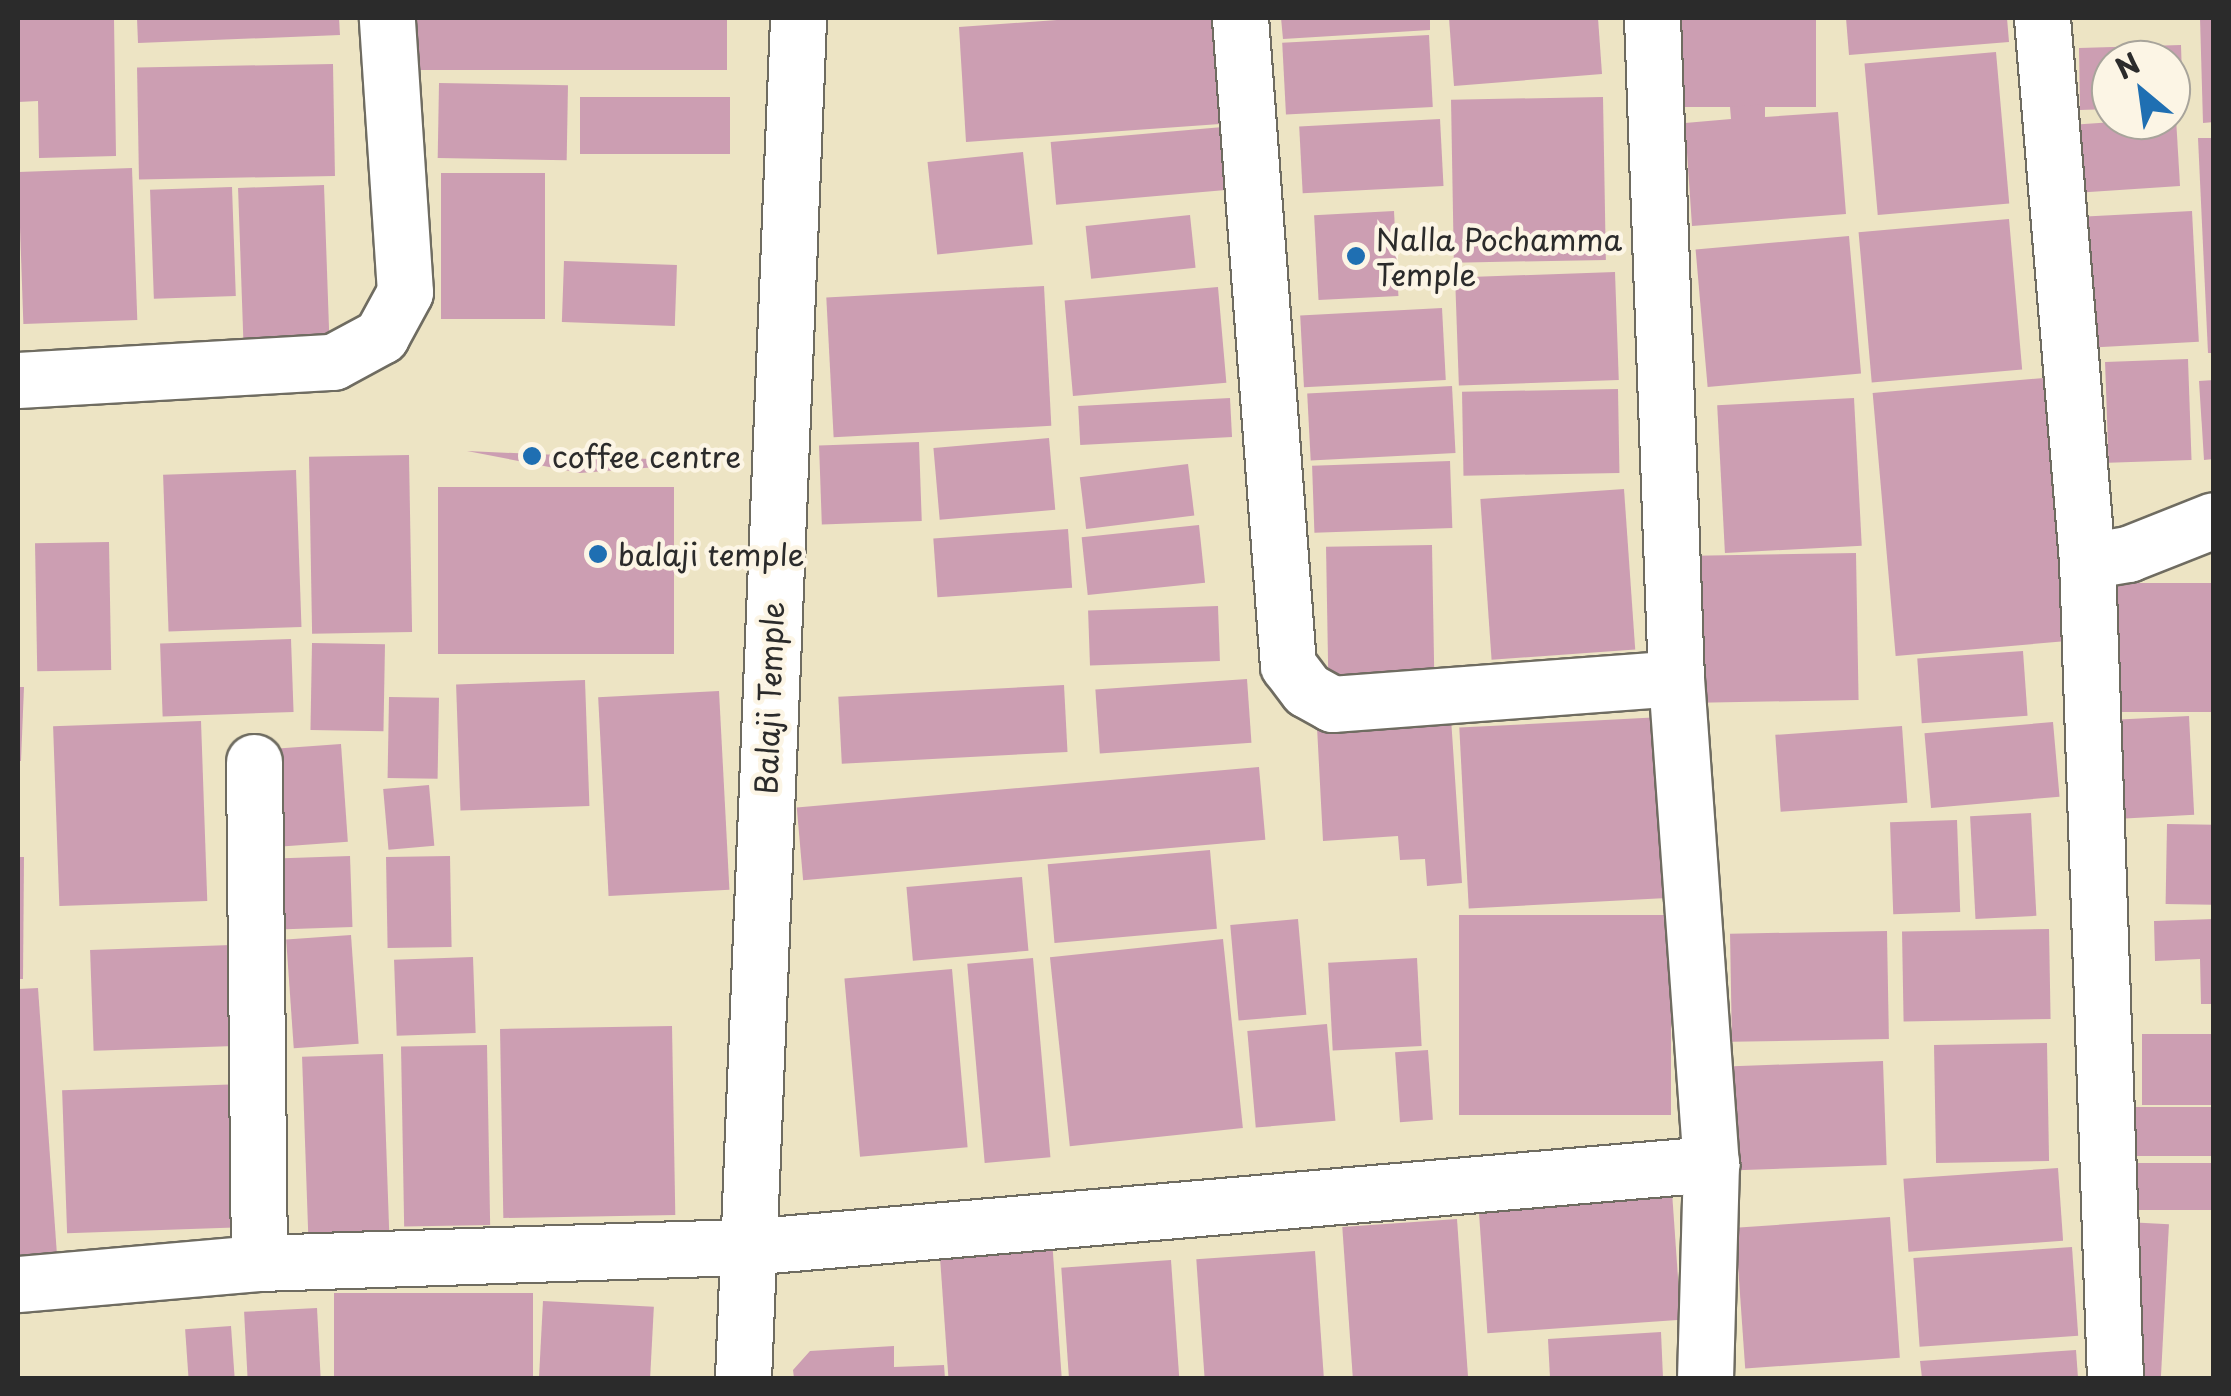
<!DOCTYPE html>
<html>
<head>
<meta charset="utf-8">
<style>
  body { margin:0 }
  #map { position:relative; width:2231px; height:1396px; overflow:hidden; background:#ede4c4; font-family:"Playpen Sans",sans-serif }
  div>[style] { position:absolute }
  .building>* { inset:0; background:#cc9eb2; transform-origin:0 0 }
  .roads { filter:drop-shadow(2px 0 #6f6c61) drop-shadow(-2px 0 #6f6c61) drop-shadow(0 2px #6f6c61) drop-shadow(0 -2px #6f6c61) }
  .minor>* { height:55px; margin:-27.5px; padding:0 27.5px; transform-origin:27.5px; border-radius:27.5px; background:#fff }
  .dots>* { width:28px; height:28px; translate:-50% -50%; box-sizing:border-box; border:5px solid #fcf5e5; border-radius:50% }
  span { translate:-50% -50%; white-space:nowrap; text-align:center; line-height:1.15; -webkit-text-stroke:9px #fcf5e5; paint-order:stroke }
  .poi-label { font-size:30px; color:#2b2b2b }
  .left { translate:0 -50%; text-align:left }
  .street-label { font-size:30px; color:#2b2b2b }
  .frame { position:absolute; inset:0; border:20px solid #2b2b2b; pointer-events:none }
  .north { position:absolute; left:2091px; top:40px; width:100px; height:100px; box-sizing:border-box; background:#fcf5e5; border:2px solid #a8a49b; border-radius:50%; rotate:331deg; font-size:28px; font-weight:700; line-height:40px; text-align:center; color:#2b2b2b }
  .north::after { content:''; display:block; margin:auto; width:35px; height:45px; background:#1f6fb2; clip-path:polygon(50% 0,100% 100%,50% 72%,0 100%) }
</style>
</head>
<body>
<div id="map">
  <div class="building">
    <i style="clip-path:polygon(18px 18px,114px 18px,116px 156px,39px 158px,38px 101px,18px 102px)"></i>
    <i style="clip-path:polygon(137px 18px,339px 18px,340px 35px,138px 43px)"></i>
    <i style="left:412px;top:18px;width:315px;height:52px"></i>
    <i style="clip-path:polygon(1084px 18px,1213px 18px,1220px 124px,966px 142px,959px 27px)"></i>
    <i style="clip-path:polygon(1281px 18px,1430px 18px,1430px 30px,1283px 39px)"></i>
    <i style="clip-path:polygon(1449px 18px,1598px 18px,1602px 74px,1454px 86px)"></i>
    <i style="left:1667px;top:18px;width:149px;height:89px"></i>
    <i style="clip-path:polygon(1846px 18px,2007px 18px,2009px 42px,1849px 55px)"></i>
    <i style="clip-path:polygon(2200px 18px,2214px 18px,2214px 122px,2203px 123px)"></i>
    <i style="left:1429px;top:35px;width:72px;height:147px;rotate:87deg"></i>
    <i style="clip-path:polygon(2181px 45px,2183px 108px,2171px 108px,2171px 60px,2111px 60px,2111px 109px,2080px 110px,2079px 48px)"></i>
    <i style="left:1996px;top:52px;width:152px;height:132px;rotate:85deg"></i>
    <i style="left:333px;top:64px;width:112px;height:196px;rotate:89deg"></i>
    <i style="left:439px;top:83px;width:129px;height:75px;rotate:1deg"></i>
    <i style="left:730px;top:97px;width:57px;height:150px;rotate:90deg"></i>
    <i style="left:1603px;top:97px;width:163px;height:152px;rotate:89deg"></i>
    <i style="clip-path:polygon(1765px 104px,1765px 117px,1838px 112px,1846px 214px,1692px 226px,1685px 123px,1731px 119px,1730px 107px)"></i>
    <i style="clip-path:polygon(2171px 118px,2176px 118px,2180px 186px,2074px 193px,2070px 125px)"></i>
    <i style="left:1440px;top:119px;width:67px;height:141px;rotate:87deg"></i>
    <i style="left:1223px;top:127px;width:63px;height:173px;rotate:85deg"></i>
    <i style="clip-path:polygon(2198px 138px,2214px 138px,2214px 353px,2208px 353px)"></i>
    <i style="left:1023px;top:152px;width:93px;height:96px;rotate:84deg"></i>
    <i style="left:132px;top:168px;width:152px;height:114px;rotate:88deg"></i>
    <i style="left:545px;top:173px;width:146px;height:104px;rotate:90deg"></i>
    <i style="left:324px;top:185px;width:150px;height:86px;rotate:88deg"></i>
    <i style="left:232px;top:187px;width:109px;height:82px;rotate:88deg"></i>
    <i style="left:1394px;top:211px;width:85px;height:80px;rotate:87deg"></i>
    <i style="left:2192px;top:211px;width:131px;height:111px;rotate:87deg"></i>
    <i style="left:1190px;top:215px;width:53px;height:105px;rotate:84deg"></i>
    <i style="left:2009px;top:219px;width:151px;height:151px;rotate:85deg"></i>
    <i style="left:1849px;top:236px;width:138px;height:154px;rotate:85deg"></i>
    <i style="left:564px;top:261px;width:113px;height:61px;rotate:2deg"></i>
    <i style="left:1615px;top:272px;width:108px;height:160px;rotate:88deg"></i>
    <i style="left:1044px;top:286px;width:140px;height:218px;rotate:87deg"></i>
    <i style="left:1218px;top:287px;width:96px;height:154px;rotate:85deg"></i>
    <i style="left:1442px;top:308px;width:72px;height:142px;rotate:87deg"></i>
    <i style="left:2188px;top:359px;width:101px;height:83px;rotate:88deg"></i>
    <i style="left:2044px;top:378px;width:264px;height:172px;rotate:85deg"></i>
    <i style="clip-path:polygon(2214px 380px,2214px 459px,2204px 460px,2199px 381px)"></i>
    <i style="left:1452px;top:386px;width:67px;height:145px;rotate:87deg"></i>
    <i style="left:1618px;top:389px;width:84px;height:156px;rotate:89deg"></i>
    <i style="left:1230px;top:398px;width:39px;height:152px;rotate:87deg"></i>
    <i style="left:1854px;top:398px;width:148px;height:137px;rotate:87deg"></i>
    <i style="left:1049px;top:438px;width:72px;height:116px;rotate:85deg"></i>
    <i style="left:919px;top:442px;width:79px;height:100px;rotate:88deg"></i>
    <i style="clip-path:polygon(467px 451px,696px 461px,696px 464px,580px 473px)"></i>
    <i style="left:409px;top:455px;width:177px;height:100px;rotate:89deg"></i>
    <i style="left:1450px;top:461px;width:67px;height:138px;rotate:88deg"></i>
    <i style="left:1188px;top:464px;width:52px;height:109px;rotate:83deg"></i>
    <i style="left:296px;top:470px;width:157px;height:133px;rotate:88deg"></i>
    <i style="left:438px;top:487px;width:236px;height:167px"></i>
    <i style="left:1624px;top:489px;width:161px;height:144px;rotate:86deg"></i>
    <i style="left:1199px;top:525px;width:58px;height:118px;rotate:84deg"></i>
    <i style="left:1068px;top:529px;width:59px;height:135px;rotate:86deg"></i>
    <i style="left:109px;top:542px;width:128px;height:74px;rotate:89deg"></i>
    <i style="left:1432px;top:545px;width:146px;height:106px;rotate:89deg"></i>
    <i style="left:1856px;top:553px;width:147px;height:160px;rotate:89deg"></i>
    <i style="left:2112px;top:583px;width:102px;height:129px"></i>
    <i style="left:1218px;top:606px;width:55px;height:130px;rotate:88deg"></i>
    <i style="left:291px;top:639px;width:73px;height:131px;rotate:88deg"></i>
    <i style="left:312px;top:643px;width:73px;height:87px;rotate:1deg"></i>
    <i style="left:2023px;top:651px;width:65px;height:106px;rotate:86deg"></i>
    <i style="left:1247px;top:679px;width:64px;height:152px;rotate:86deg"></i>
    <i style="left:585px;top:680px;width:126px;height:129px;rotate:88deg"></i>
    <i style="left:1064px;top:685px;width:67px;height:226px;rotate:87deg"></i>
    <i style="clip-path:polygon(18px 687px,24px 687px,21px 761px,18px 761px)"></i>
    <i style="left:719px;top:691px;width:199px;height:121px;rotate:87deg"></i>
    <i style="left:389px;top:697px;width:50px;height:81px;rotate:1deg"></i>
    <i style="left:2189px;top:716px;width:99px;height:74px;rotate:87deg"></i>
    <i style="left:1662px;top:717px;width:181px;height:203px;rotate:87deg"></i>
    <i style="clip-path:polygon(1451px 718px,1462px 883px,1427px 886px,1425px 859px,1400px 860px,1398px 836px,1323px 841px,1317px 727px)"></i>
    <i style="left:201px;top:721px;width:180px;height:148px;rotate:88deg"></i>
    <i style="left:2053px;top:722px;width:75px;height:129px;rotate:85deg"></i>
    <i style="left:1902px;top:726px;width:77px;height:127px;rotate:86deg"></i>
    <i style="left:341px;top:744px;width:98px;height:70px;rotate:86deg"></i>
    <i style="left:1259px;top:767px;width:73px;height:464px;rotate:85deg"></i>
    <i style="left:429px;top:785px;width:61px;height:46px;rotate:85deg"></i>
    <i style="left:2031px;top:813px;width:103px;height:61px;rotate:87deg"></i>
    <i style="left:1957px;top:820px;width:92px;height:67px;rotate:88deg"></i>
    <i style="left:2167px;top:824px;width:47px;height:80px;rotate:1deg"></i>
    <i style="left:1210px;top:850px;width:79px;height:163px;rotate:85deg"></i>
    <i style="left:350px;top:856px;width:71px;height:67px;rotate:88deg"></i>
    <i style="left:450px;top:856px;width:91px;height:64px;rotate:89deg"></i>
    <i style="clip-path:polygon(18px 857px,24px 857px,23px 979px,18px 979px)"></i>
    <i style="left:1022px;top:877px;width:74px;height:116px;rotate:85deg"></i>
    <i style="left:1671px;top:915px;width:200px;height:212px;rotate:90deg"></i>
    <i style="left:1298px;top:919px;width:96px;height:68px;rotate:85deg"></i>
    <i style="clip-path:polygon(2214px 919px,2214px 1004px,2201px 1004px,2200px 959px,2155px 961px,2154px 921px)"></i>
    <i style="left:2049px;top:929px;width:90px;height:147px;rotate:89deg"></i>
    <i style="left:1887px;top:931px;width:108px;height:157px;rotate:89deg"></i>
    <i style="left:351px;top:935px;width:109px;height:65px;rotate:86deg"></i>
    <i style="left:1223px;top:939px;width:190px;height:174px;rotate:84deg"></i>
    <i style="left:231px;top:945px;width:101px;height:141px;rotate:88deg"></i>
    <i style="left:473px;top:957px;width:76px;height:79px;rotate:88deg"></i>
    <i style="left:1033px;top:958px;width:200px;height:66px;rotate:85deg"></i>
    <i style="left:1417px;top:958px;width:88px;height:89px;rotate:87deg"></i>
    <i style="left:952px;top:969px;width:179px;height:108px;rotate:85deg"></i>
    <i style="clip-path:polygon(38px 988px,57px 1255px,18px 1258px,18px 989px)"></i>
    <i style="left:1327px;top:1024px;width:97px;height:80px;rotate:85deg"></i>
    <i style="left:672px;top:1026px;width:189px;height:172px;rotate:89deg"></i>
    <i style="left:2214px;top:1034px;width:71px;height:72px;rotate:90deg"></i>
    <i style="left:2047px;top:1043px;width:118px;height:113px;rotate:89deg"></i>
    <i style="left:487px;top:1045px;width:180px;height:86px;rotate:89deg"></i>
    <i style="left:1428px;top:1050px;width:70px;height:33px;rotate:86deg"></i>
    <i style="left:383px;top:1054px;width:178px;height:81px;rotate:88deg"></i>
    <i style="left:1883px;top:1061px;width:104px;height:150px;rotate:88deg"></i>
    <i style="left:244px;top:1084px;width:143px;height:182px;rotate:88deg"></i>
    <i style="left:2214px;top:1107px;width:49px;height:89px;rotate:90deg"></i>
    <i style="left:2214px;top:1163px;width:47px;height:88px;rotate:90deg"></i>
    <i style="left:2058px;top:1168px;width:73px;height:155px;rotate:86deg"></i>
    <i style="left:1672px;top:1192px;width:128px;height:194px;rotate:86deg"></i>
    <i style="left:1890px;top:1217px;width:141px;height:155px;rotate:86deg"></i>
    <i style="left:1457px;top:1219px;width:159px;height:115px;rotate:86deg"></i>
    <i style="left:2126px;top:1222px;width:43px;height:156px;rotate:3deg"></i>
    <i style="left:1052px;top:1239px;width:139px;height:113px;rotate:86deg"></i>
    <i style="left:2072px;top:1247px;width:89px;height:159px;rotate:86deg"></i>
    <i style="left:1315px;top:1251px;width:127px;height:119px;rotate:86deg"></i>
    <i style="left:1171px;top:1260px;width:118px;height:110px;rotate:86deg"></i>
    <i style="left:533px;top:1293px;width:85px;height:199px;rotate:90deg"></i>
    <i style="left:543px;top:1301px;width:111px;height:77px;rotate:3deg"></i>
    <i style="left:317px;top:1308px;width:70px;height:73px;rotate:87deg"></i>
    <i style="left:231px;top:1326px;width:52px;height:46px;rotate:86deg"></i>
    <i style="clip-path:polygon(1661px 1332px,1663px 1378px,1550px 1378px,1548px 1339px)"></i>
    <i style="clip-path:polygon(894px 1346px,894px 1367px,944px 1365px,945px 1378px,794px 1378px,793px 1370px,810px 1351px)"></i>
    <i style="clip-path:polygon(2076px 1350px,2078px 1378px,1922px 1378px,1920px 1361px)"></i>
  </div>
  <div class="roads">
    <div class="minor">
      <i style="left:1240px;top:18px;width:649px;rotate:85.76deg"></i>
      <i style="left:1288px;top:665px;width:31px;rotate:53deg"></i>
      <i style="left:1307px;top:690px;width:29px;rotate:29deg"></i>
      <i style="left:1332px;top:704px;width:345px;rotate:-4.3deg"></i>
      <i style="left:1652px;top:18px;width:660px;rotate:87.92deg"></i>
      <i style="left:1676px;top:678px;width:487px;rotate:85.9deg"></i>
      <i style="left:1711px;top:1164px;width:214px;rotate:91.6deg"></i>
      <i style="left:2042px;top:18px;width:545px;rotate:85.26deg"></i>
      <i style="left:2087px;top:561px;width:817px;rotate:88.04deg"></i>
      <i style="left:18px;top:380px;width:316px;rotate:-3.3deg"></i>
      <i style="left:333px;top:362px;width:55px;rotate:-28.4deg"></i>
      <i style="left:381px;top:336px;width:50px;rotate:-61.4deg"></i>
      <i style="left:405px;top:292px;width:275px;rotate:-93.8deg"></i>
      <i style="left:2087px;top:561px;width:42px;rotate:-9.7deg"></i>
      <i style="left:2128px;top:554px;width:92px;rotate:-21.6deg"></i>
      <i style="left:254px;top:762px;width:501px;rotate:89.43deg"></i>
      <i style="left:18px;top:1284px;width:242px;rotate:-5deg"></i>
      <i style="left:259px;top:1263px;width:487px;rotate:-1.9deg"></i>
      <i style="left:746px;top:1247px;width:969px;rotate:-4.92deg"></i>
      <i style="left:743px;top:1378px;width:1361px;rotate:-87.68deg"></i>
    </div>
  </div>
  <div class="dots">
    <i style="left:1356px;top:256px;background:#1f6fb2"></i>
    <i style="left:532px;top:456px;background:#1f6fb2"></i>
    <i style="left:598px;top:554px;background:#1f6fb2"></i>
  </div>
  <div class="poi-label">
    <span class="left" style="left:1376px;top:256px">Nalla Pochamma<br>Temple</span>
    <span class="left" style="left:552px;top:456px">coffee centre</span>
    <span class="left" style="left:618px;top:554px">balaji temple</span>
  </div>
  <div class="street-label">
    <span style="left:769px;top:698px;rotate:-88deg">Balaji Temple</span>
  </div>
  <div class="frame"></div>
  <div class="north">N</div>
</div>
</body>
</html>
